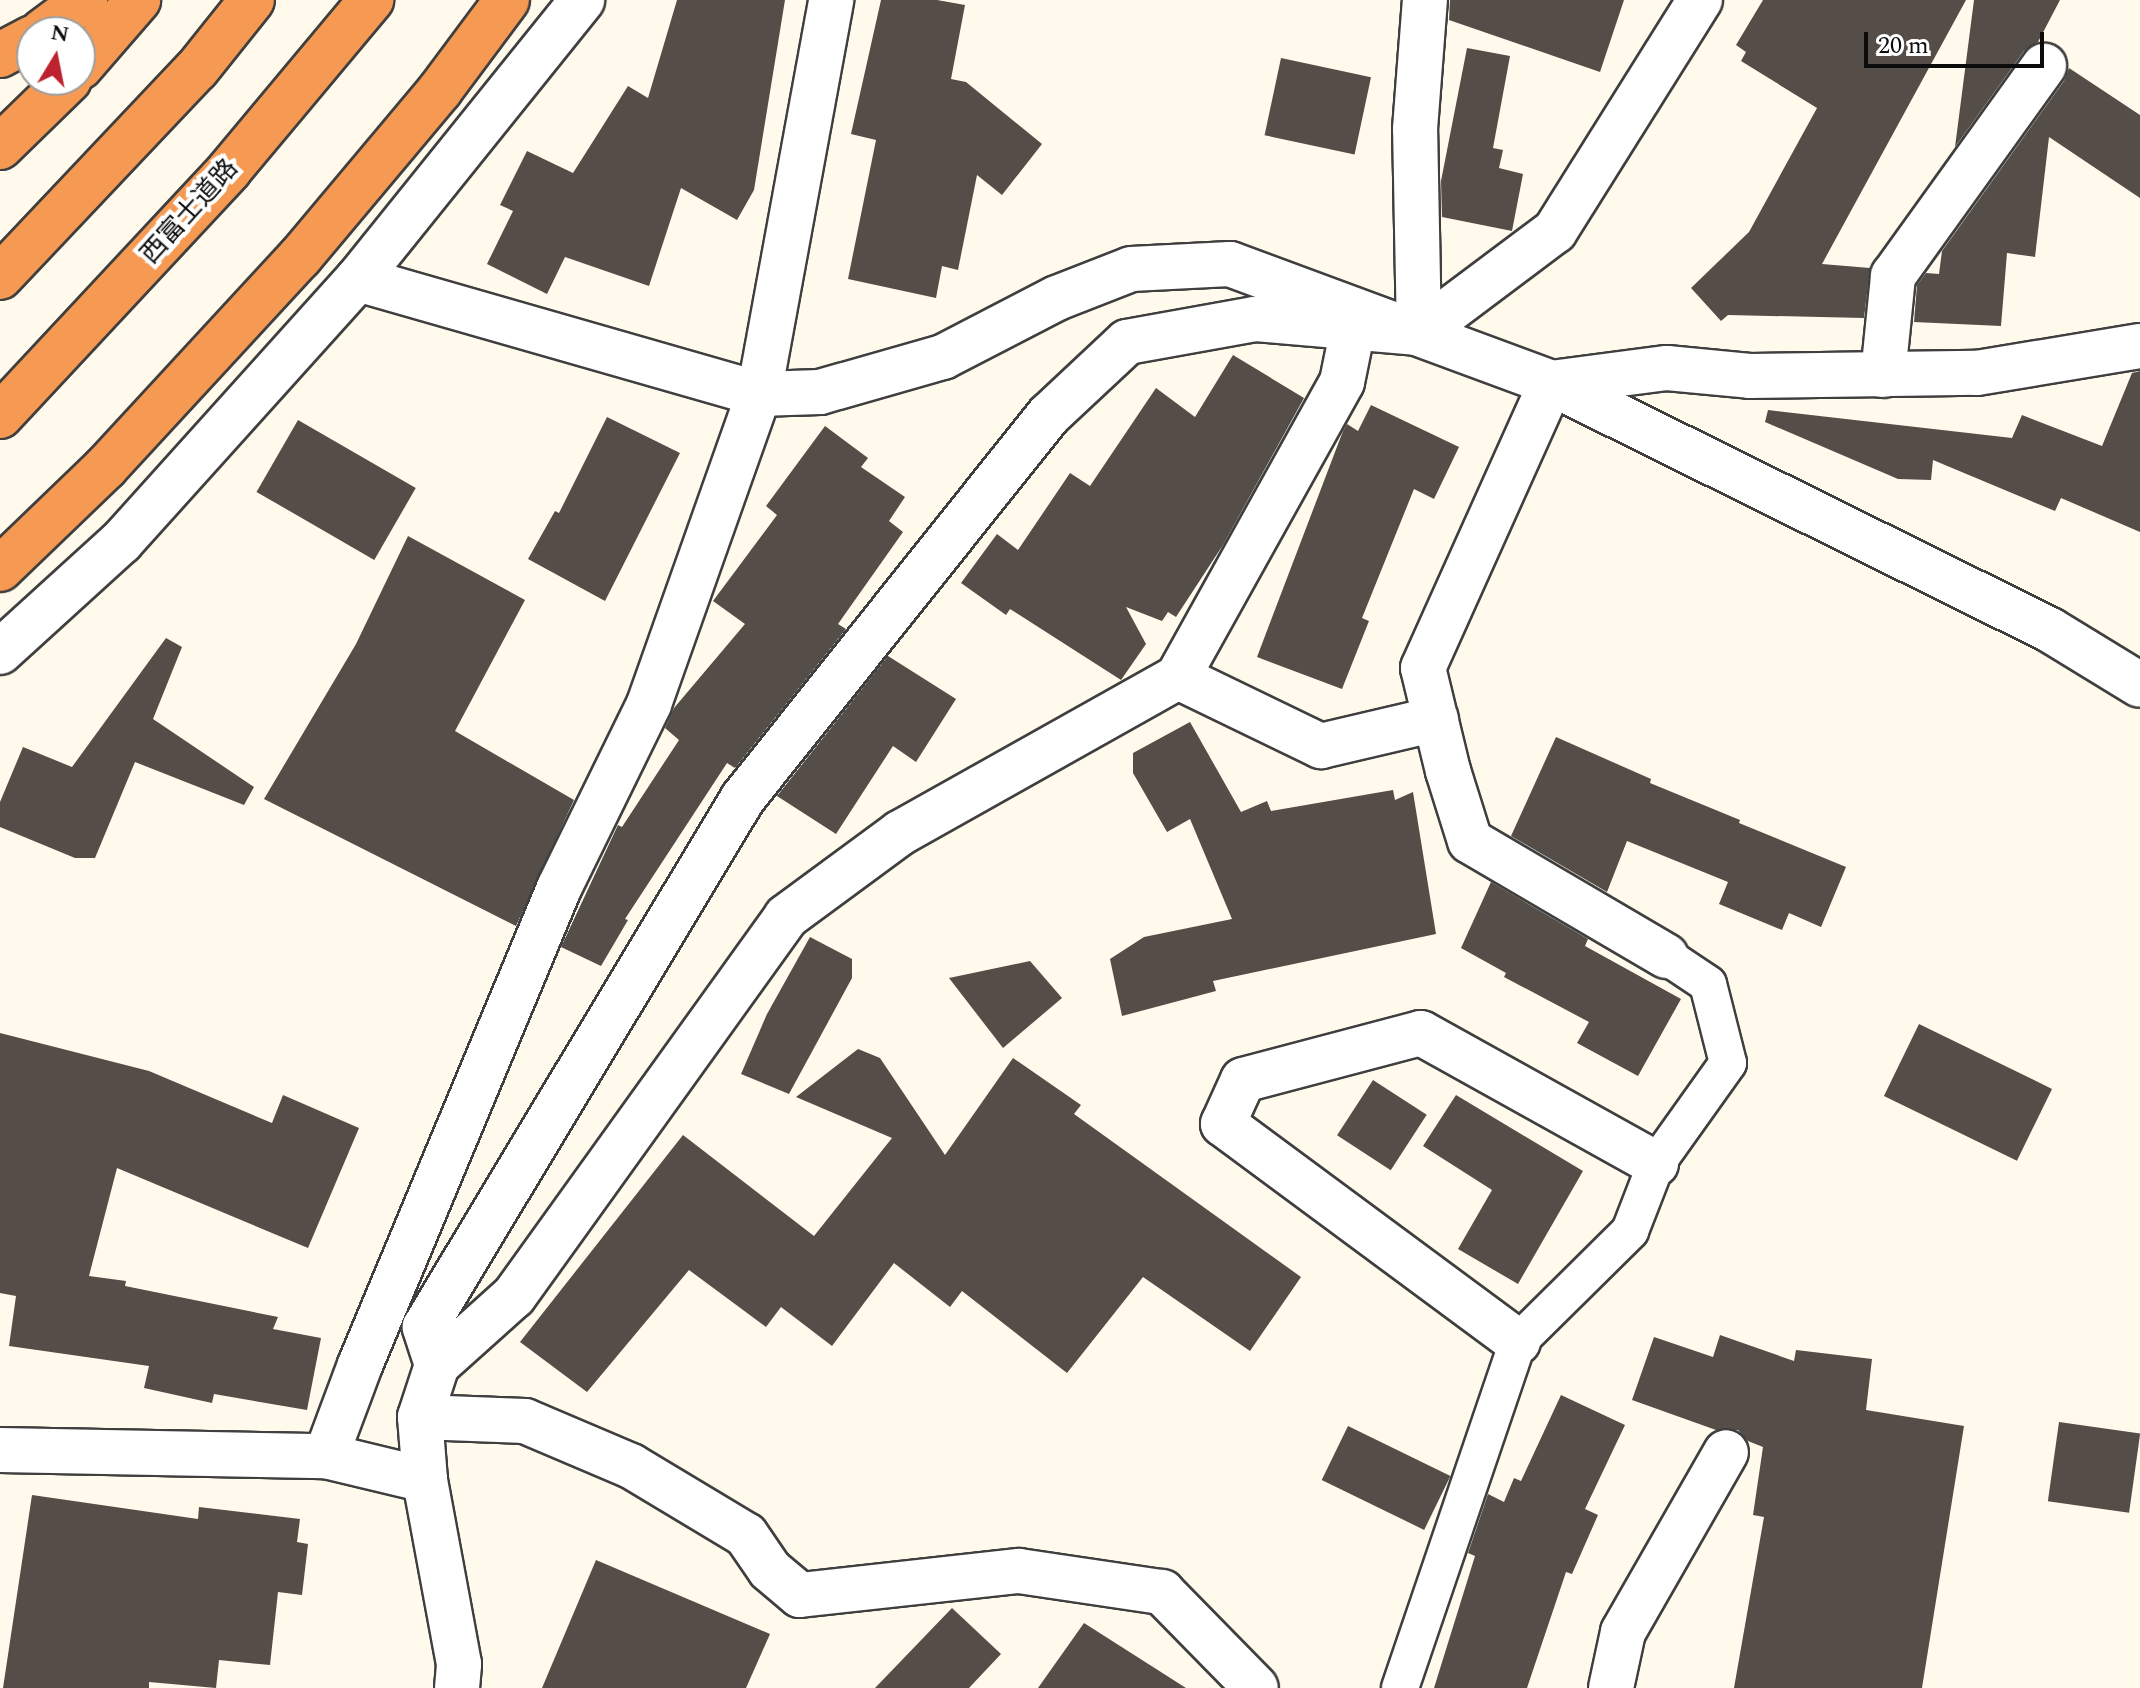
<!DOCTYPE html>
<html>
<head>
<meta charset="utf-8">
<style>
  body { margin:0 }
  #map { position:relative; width:2140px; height:1688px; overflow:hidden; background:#fffaeb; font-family:Spectral,"Noto Sans JP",serif }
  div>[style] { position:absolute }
  .building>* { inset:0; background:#554d48; transform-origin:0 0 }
  .roads { filter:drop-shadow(2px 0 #3f3f3f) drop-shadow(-2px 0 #3f3f3f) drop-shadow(0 2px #3f3f3f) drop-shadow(0 -2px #3f3f3f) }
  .lane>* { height:36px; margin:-18px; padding:0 18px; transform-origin:18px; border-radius:18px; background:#fff }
  .street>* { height:44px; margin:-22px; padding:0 22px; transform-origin:22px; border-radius:22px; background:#fff }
  .highway>* { height:44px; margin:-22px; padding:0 22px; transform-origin:22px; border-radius:22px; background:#f69952 }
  span { translate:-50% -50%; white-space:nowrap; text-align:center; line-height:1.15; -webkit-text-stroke:8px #fff; paint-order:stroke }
  .street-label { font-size:26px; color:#0c0c0c }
  .north { position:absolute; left:16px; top:16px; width:80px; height:80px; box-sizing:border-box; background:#fff; border:2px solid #9e9e9e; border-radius:50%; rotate:10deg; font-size:22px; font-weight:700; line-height:32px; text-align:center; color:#0c0c0c }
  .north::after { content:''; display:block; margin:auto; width:28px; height:36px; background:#bd232e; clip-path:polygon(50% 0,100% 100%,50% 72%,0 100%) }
  .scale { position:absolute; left:1864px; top:32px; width:180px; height:36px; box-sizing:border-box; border:4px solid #0c0c0c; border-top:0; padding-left:10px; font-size:24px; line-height:28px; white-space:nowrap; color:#0c0c0c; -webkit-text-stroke:6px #fff; paint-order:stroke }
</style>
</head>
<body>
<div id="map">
  <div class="building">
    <i style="clip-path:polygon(677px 0,785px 0,754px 190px,737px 220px,681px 188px,649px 286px,565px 257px,547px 294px,487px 264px,513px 211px,500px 205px,527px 151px,573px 173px,628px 86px,648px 98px)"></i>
    <i style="clip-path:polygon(881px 0,937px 0,965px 5px,951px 79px,966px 82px,1042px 144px,1002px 195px,977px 175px,958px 270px,942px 266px,936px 298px,848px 279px,876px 140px,851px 134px)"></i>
    <i style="clip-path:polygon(1450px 0,1624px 0,1600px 72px,1449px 20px)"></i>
    <i style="clip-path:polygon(1763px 0,1966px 0,1822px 264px,1870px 268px,1864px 318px,1728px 315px,1721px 321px,1691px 288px,1749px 232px,1817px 108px,1741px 61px,1746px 52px,1736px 45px)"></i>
    <i style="clip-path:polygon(1974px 0,2060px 0,2038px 42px,2024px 51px,1955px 147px)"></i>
    <i style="clip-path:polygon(1467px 48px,1510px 56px,1493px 148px,1503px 150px,1499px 168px,1523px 174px,1512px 231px,1442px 217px,1441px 181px)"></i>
    <i style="left:1281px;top:58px;width:92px;height:79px;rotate:12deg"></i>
    <i style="clip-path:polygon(2069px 68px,2140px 115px,2140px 198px,2049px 137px,2035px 257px,2007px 253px,2001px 326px,1914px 322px,1917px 285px,1926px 273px,1939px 274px,1942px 251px,2064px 81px)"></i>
    <i style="clip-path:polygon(1233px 355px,1304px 398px,1223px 545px,1176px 617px,1168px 612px,1162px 621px,1126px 607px,1146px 644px,1121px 680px,1010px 609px,1006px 615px,961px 583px,997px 534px,1018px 550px,1070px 473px,1090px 486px,1156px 388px,1195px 417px)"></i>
    <i style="clip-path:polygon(2140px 371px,2140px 532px,2061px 498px,2055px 511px,1933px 460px,1931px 480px,1898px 479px,1765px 422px,1768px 410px,2012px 438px,2022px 415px,2102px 446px,2132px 373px)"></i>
    <i style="clip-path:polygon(1371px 405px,1459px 447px,1434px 499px,1414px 489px,1362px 618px,1369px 621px,1342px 689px,1257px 657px,1343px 431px,1347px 424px,1358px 431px)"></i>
    <i style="clip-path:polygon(607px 417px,680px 453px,605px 601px,528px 559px,555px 511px,559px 513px)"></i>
    <i style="left:298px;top:420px;width:136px;height:83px;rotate:30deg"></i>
    <i style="clip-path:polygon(825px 426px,868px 458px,861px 467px,905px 497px,889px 521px,903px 532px,838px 624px,846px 629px,735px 768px,727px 763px,625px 919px,628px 920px,601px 966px,561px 947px,618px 825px,622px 827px,679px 740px,665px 728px,674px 708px,745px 624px,713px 601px,777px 515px,766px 506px)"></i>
    <i style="clip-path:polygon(408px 536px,525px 600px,455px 731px,574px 800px,516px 926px,264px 799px,356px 644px)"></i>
    <i style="clip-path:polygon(166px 638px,182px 647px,153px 719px,254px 787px,244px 805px,135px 762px,95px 858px,75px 858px,0 827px,0 802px,23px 747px,72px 767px)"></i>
    <i style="clip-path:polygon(888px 656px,956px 699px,916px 762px,893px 746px,836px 834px,777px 796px)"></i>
    <i style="clip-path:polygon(1190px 722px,1241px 812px,1267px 801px,1271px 811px,1393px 790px,1395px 800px,1413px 792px,1436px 934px,1213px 981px,1216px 991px,1122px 1016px,1110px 959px,1144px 937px,1232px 919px,1190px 819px,1167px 832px,1133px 773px,1133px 753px)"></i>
    <i style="clip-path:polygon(1556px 737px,1651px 779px,1650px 783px,1740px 820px,1739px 823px,1846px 867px,1821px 927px,1789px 913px,1782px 930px,1719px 904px,1728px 882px,1627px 841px,1607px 892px,1511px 836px)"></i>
    <i style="clip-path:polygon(1491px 882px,1588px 939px,1585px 946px,1681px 999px,1638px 1076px,1577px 1043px,1589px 1022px,1504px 977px,1506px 973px,1461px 948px)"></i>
    <i style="clip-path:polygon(810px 937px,852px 959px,852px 978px,789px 1094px,741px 1074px,767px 1014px)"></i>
    <i style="clip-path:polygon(1030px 961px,1062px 998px,1003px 1048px,949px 978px)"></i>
    <i style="left:1919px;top:1024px;width:148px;height:80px;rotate:26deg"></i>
    <i style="clip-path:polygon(0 1033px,149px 1071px,272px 1123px,283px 1095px,359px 1128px,308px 1248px,117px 1168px,89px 1276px,126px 1281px,125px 1286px,278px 1317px,273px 1329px,321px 1338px,307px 1410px,214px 1394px,212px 1403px,144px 1388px,149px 1366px,9px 1346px,16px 1296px,0 1293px)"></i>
    <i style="clip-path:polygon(858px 1049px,880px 1058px,945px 1155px,1013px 1058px,1081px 1105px,1074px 1114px,1301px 1277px,1250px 1351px,1143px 1277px,1067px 1373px,962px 1291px,950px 1307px,894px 1263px,832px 1346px,781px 1307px,766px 1327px,689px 1270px,587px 1392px,520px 1342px,683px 1135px,814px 1236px,892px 1138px,796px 1097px)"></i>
    <i style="left:1373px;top:1080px;width:64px;height:66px;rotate:33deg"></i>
    <i style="clip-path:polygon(1456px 1095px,1583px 1171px,1518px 1284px,1458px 1249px,1492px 1190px,1423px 1146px)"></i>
    <i style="clip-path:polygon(1720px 1335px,1794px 1361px,1796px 1350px,1872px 1359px,1866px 1410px,1964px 1426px,1922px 1688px,1734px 1688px,1764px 1517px,1753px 1515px,1763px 1447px,1748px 1441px,1738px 1430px,1716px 1430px,1632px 1400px,1654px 1337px,1713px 1357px)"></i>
    <i style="clip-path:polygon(1561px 1395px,1625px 1425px,1585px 1509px,1598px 1515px,1572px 1574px,1566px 1572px,1527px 1688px,1434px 1688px,1475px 1556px,1468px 1553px,1488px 1494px,1504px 1502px,1514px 1478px,1521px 1481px)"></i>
    <i style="left:2059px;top:1422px;width:82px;height:80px;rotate:8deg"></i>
    <i style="left:1348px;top:1426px;width:114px;height:60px;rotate:26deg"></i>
    <i style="clip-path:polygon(32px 1495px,198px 1519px,199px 1507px,300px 1519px,297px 1542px,308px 1544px,302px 1595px,278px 1592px,270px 1665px,219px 1660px,216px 1688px,149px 1682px,149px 1688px,3px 1688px)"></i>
    <i style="clip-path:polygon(596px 1560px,770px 1634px,746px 1688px,542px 1688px)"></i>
    <i style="clip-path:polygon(952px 1608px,1001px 1654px,969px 1688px,875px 1688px)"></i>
    <i style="clip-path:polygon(1084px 1623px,1186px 1688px,1038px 1688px)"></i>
  </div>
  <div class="roads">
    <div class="lane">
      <i style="left:1400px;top:1688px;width:366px;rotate:-71.2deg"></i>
      <i style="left:1518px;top:1342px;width:158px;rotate:-44.7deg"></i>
      <i style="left:1630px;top:1231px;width:72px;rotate:-68.8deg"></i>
      <i style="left:1656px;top:1164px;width:124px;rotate:-54.5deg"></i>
      <i style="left:1728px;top:1063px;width:81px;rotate:-104.2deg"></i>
      <i style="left:1708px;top:984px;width:50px;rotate:-146.3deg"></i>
    </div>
    <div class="street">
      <i style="left:358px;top:279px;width:417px;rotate:16deg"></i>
      <i style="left:759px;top:394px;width:61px;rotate:-1.9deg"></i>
      <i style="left:820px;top:392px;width:128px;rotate:-15.9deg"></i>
      <i style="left:943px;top:357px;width:128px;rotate:-27.4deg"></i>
      <i style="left:1057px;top:298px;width:79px;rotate:-21.4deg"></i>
      <i style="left:1131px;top:269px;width:99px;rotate:-2.9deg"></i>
      <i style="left:1230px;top:264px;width:342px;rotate:20.3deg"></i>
      <i style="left:1551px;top:383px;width:557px;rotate:26.33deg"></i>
      <i style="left:2050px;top:630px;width:105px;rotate:31.4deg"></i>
      <i style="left:1353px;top:328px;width:55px;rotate:101.5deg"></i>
      <i style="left:1342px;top:382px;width:338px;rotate:119.1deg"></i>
      <i style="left:1178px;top:677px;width:159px;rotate:25.8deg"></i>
      <i style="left:1321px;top:746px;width:118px;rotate:-13.2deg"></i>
      <i style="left:1419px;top:333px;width:204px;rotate:-91.1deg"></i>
      <i style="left:1415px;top:129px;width:129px;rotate:-85.6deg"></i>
      <i style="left:1883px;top:375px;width:100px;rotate:-84.2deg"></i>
      <i style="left:1893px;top:276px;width:259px;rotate:-54.3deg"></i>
      <i style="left:0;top:652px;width:164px;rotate:-42.3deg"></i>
      <i style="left:121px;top:542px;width:354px;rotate:-48deg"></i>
      <i style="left:358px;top:279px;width:358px;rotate:-51.2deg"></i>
      <i style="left:1666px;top:956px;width:227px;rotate:-149.6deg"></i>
      <i style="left:1470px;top:841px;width:73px;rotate:-107.4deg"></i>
      <i style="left:1448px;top:771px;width:106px;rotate:-103.6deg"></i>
      <i style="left:1423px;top:668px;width:312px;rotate:-65.8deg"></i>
      <i style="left:1551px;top:383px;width:117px;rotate:-7.4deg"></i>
      <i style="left:1667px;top:368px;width:83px;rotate:5.5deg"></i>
      <i style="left:1750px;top:376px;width:227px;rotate:-0.8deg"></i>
      <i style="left:1977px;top:373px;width:165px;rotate:-9.4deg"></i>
      <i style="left:1518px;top:1342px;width:367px;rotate:-143.5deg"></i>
      <i style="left:1223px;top:1124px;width:48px;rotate:-65.6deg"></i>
      <i style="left:1243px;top:1080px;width:184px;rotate:-14.8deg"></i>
      <i style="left:1421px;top:1033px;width:269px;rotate:29.1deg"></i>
      <i style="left:437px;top:1365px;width:103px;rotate:-41.9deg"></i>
      <i style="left:514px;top:1296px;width:467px;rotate:-54.3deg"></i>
      <i style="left:786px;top:917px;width:142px;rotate:-36.4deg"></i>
      <i style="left:900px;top:833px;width:319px;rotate:-29.3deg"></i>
      <i style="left:420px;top:1417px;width:105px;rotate:2.2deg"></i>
      <i style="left:525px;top:1421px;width:115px;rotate:23deg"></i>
      <i style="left:631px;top:1466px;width:134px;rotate:31deg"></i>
      <i style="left:746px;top:1535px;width:42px;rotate:55.6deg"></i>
      <i style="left:770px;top:1570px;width:39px;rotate:40deg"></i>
      <i style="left:800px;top:1595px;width:220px;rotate:-6.3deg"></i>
      <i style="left:1019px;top:1571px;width:145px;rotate:8.4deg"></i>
      <i style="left:1162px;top:1592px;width:134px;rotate:45.6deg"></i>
      <i style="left:0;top:1450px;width:326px;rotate:1.1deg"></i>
      <i style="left:326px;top:1456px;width:102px;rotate:13.6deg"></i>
      <i style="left:326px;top:1456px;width:97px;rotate:-69.5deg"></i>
      <i style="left:360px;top:1365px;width:517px;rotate:-67.35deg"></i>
      <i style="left:559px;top:888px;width:205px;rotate:-63.9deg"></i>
      <i style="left:649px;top:704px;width:329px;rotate:-70.5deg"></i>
      <i style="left:759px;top:394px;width:401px;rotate:-79.6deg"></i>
      <i style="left:457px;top:1688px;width:24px;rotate:-85deg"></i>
      <i style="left:459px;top:1664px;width:187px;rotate:-100.5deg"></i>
      <i style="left:425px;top:1480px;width:63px;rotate:-94.5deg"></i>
      <i style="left:420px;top:1417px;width:55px;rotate:-71.9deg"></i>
      <i style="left:437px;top:1365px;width:40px;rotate:-108deg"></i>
      <i style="left:425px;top:1327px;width:617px;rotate:-58.99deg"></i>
      <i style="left:743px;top:798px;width:490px;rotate:-51.4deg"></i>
      <i style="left:1049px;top:415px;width:107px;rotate:-43.1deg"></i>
      <i style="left:1127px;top:342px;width:130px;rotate:-10.2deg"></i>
      <i style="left:1255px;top:319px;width:165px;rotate:4.9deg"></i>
      <i style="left:1419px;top:333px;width:170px;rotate:-36.9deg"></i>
      <i style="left:1555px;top:231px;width:273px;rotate:-57.9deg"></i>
      <i style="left:1611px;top:1688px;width:57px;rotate:-77.9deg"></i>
      <i style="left:1623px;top:1632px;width:207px;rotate:-60.2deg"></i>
    </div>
    <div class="highway">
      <i style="left:42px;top:32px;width:54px;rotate:-36.7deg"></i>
      <i style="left:0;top:55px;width:36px;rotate:-28deg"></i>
      <i style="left:80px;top:67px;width:89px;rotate:-49.1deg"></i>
      <i style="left:0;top:147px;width:96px;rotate:-44.2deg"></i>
      <i style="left:0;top:277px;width:286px;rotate:-46.6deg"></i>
      <i style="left:197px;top:69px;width:88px;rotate:-51.4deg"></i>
      <i style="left:0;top:416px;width:336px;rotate:-47deg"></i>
      <i style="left:229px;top:170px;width:222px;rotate:-50.1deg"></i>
      <i style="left:0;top:569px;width:147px;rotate:-43.9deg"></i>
      <i style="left:106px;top:467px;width:286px;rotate:-47.3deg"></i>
      <i style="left:300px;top:257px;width:218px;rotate:-50deg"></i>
      <i style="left:440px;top:90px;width:112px;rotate:-53.3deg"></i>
    </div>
  </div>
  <div class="street-label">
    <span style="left:190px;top:212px;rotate:-48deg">西富士道路</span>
  </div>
  <div class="north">N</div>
  <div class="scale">20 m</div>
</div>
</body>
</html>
